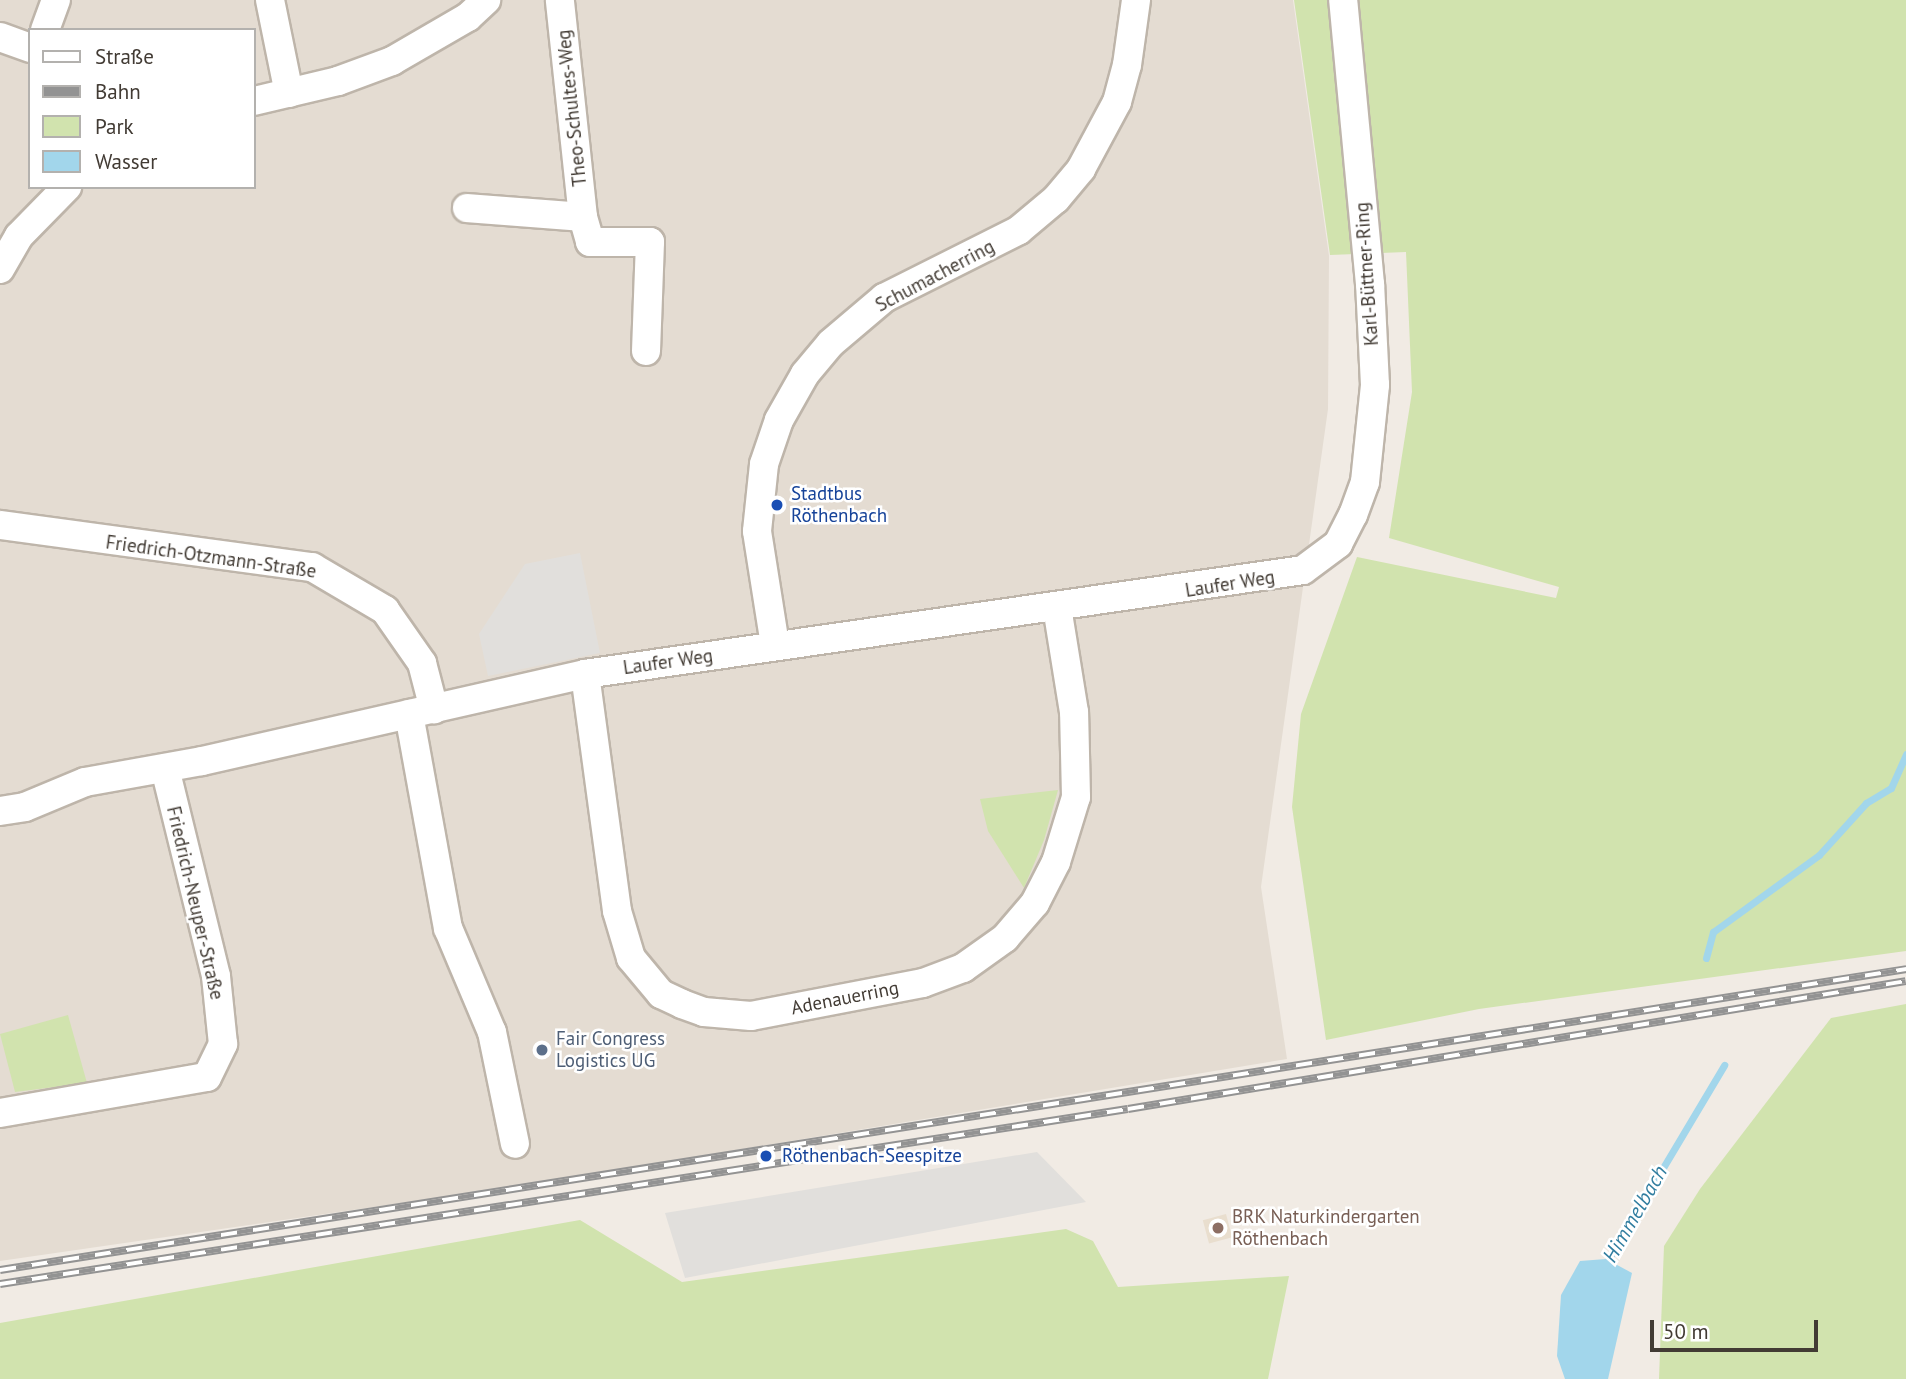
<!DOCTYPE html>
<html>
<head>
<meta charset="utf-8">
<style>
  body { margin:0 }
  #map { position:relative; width:1906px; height:1379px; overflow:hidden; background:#f1ebe4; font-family:"PT Sans",sans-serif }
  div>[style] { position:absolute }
  .residential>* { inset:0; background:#e4dcd2 }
  .education>* { inset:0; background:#e9dece; transform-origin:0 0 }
  .green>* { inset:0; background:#d1e3ae }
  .parking>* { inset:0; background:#e1dfdc }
  .water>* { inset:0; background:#a2d6eb }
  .stream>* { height:7px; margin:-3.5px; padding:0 3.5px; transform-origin:3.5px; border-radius:3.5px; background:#a2d6eb }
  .roads { filter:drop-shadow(2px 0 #beb5aa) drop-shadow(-2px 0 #beb5aa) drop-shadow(0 2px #beb5aa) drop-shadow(0 -2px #beb5aa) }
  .minor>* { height:28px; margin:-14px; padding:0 14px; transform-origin:14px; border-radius:14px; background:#fff }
  .rail>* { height:8px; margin-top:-4px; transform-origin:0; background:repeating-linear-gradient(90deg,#fff 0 16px,#939393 0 32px); box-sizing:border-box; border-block:2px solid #939393 }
  .dots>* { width:19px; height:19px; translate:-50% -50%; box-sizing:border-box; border:4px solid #fff; border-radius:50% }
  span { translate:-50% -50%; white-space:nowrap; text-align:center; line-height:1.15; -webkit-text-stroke:5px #fff; paint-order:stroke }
  .street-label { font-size:19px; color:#423b34 }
  .transit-label { font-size:19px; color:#164399 }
  .left { translate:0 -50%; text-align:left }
  .service-label { font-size:19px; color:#4e5e75 }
  .education-label { font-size:19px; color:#785e54 }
  .water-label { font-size:21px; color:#327ea0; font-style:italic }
  .legend { position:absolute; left:28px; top:28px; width:228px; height:161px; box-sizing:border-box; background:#fff; border:2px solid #b3b1ae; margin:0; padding:9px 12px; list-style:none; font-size:21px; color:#423b34 }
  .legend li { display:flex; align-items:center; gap:14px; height:35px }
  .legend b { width:35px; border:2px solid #b3b1ae }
  .scale { position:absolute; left:1650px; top:1320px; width:168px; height:32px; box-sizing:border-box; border:4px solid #423b34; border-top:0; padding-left:9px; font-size:21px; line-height:24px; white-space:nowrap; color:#423b34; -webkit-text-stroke:5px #fff; paint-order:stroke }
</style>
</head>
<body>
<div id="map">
  <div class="residential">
    <i style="clip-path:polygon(evenodd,0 0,1293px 0,1329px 256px,1328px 409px,1261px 887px,1287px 1059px,519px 1186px,0 1261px,0 0,30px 30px,254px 30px,254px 187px,30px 187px,30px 30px)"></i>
  </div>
  <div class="education">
    <i style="left:1226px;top:1214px;width:24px;height:24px;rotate:75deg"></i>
  </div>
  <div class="green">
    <i style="clip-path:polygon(1294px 0,1906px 0,1906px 951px,1479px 1009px,1326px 1040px,1292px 807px,1301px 714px,1357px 557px,1556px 598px,1559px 587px,1389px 538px,1412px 392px,1406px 252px,1330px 255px)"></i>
    <i style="clip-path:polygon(1058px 790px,1044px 840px,1024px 888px,988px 831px,980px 799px)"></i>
    <i style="clip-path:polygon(1906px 1004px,1906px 1379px,1659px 1379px,1664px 1246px,1700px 1189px,1831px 1018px)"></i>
    <i style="clip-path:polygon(68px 1015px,87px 1083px,15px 1092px,0 1034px)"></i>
    <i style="clip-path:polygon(580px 1220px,682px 1282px,1066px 1229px,1093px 1241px,1118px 1287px,1289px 1276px,1268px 1379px,0 1379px,0 1323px)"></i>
  </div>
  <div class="parking">
    <i style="clip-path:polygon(580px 553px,600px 653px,488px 676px,479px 634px,525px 564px)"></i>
    <i style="clip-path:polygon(1037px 1152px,1086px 1202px,685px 1278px,665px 1213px)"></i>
  </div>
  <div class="water">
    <i style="clip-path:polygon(1606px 1259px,1632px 1273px,1608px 1379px,1565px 1379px,1557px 1356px,1561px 1295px,1580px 1261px)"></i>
  </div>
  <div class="stream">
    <i style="left:1706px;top:958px;width:27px;rotate:-75deg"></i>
    <i style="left:1713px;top:932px;width:131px;rotate:-36deg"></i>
    <i style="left:1819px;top:855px;width:70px;rotate:-47.9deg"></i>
    <i style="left:1866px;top:803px;width:29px;rotate:-31deg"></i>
    <i style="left:1891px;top:788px;width:37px;rotate:-66deg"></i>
    <i style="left:1605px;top:1265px;width:233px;rotate:-59.2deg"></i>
  </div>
  <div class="roads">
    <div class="minor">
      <i style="left:270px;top:0;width:95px;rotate:78.5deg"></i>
      <i style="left:45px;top:30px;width:32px;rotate:-70deg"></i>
      <i style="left:0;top:37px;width:32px;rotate:20deg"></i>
      <i style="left:254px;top:101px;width:86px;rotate:-13.4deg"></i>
      <i style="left:338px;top:81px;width:58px;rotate:-20.3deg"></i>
      <i style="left:392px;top:61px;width:88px;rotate:-30.1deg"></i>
      <i style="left:468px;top:17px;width:25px;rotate:-43deg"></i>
      <i style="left:467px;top:208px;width:116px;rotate:4.4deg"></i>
      <i style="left:583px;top:217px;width:218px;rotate:-96.1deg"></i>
      <i style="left:583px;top:217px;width:26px;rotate:74deg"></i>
      <i style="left:590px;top:242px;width:60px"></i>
      <i style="left:650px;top:242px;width:109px;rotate:92.1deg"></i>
      <i style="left:0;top:269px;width:38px;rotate:-60deg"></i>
      <i style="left:19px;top:236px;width:69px;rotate:-45.6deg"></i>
      <i style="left:0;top:525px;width:315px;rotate:7.7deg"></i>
      <i style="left:312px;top:567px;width:85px;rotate:30.5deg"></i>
      <i style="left:385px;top:610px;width:65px;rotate:55.1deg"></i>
      <i style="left:422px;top:663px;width:48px;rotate:75.4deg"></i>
      <i style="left:775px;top:645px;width:115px;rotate:-99deg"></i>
      <i style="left:757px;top:531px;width:67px;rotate:-84deg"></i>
      <i style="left:764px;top:464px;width:46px;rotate:-71.2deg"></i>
      <i style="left:779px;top:420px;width:53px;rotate:-60.5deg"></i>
      <i style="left:805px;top:374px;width:40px;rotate:-50deg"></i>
      <i style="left:831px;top:343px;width:70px;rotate:-40.3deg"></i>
      <i style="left:884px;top:298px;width:151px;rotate:-26.7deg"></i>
      <i style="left:1019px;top:230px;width:48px;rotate:-40deg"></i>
      <i style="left:1056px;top:199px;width:39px;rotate:-50deg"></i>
      <i style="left:1081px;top:169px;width:76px;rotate:-61.8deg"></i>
      <i style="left:1117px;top:102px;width:38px;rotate:-75deg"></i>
      <i style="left:1127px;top:65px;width:66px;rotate:-82.1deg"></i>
      <i style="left:585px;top:674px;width:239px;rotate:82.3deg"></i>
      <i style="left:617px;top:911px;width:49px;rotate:73.4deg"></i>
      <i style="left:631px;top:958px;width:47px;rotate:50.2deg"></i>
      <i style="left:661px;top:994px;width:23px;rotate:25deg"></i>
      <i style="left:682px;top:1004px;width:23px;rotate:20deg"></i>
      <i style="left:704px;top:1012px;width:47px;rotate:4.9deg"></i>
      <i style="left:751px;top:1016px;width:175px;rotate:-10.9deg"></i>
      <i style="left:923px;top:983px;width:43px;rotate:-20.6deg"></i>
      <i style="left:963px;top:968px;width:52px;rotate:-35.5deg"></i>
      <i style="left:1005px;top:938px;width:46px;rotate:-49.4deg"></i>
      <i style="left:1035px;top:903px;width:46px;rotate:-62.9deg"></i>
      <i style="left:1056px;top:862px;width:68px;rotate:-72.9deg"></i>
      <i style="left:1076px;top:797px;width:85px;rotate:-91.3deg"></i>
      <i style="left:1074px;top:712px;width:106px;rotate:-99.2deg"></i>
      <i style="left:409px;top:714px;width:218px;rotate:79.7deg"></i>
      <i style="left:448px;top:928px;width:113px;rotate:67.1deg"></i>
      <i style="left:492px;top:1032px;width:114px;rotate:78.4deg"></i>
      <i style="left:0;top:811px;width:25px;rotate:-9deg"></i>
      <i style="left:25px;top:807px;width:65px;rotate:-22.6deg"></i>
      <i style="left:85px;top:782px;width:119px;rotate:-10.2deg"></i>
      <i style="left:202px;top:761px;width:393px;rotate:-12.8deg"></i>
      <i style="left:585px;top:674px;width:725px;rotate:-8.24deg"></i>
      <i style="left:1303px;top:570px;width:44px;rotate:-36.6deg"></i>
      <i style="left:1338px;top:544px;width:33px;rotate:-63deg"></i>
      <i style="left:1353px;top:515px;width:35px;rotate:-70deg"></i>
      <i style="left:1365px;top:482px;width:98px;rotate:-84.1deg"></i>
      <i style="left:1375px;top:385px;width:101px;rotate:-92.8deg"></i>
      <i style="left:1370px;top:284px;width:285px;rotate:-95.4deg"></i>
      <i style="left:0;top:1113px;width:210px;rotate:-9.9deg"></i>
      <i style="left:207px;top:1077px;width:37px;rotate:-64deg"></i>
      <i style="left:223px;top:1044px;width:68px;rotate:-95.9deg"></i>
      <i style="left:216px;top:976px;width:214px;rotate:-103.8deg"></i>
    </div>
  </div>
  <div class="rail">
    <i style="left:0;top:1270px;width:1930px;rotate:-8.97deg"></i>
    <i style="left:0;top:1284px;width:1141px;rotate:-8.82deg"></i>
    <i style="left:1128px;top:1109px;width:788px;rotate:-9.34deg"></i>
  </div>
  <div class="dots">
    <i style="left:777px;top:505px;background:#1a4fb4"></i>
    <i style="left:542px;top:1050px;background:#5c6f8a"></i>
    <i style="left:766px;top:1156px;background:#1a4fb4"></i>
    <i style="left:1218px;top:1228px;background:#8d6e63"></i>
  </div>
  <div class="street-label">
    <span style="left:572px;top:108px;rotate:-96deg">Theo-Schultes-Weg</span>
    <span style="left:1367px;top:274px;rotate:-94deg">Karl-Büttner-Ring</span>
    <span style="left:935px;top:276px;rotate:-28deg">Schumacherring</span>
    <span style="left:211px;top:557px;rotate:8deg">Friedrich-Otzmann-Straße</span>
    <span style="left:1230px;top:584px;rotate:-9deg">Laufer Weg</span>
    <span style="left:668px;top:662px;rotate:-8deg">Laufer Weg</span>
    <span style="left:195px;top:903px;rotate:77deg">Friedrich-Neuper-Straße</span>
    <span style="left:845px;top:998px;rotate:-11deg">Adenauerring</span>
  </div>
  <div class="transit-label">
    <span class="left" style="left:791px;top:505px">Stadtbus<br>Röthenbach</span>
    <span class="left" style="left:782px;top:1156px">Röthenbach-Seespitze</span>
  </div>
  <div class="service-label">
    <span class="left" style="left:556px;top:1050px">Fair Congress<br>Logistics UG</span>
  </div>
  <div class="education-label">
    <span class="left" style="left:1232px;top:1228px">BRK Naturkindergarten<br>Röthenbach</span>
  </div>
  <div class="water-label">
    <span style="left:1635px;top:1214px;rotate:-60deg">Himmelbach</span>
  </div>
  <ul class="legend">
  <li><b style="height:9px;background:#fff"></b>Straße</li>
  <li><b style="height:9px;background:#939393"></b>Bahn</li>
  <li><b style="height:19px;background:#d1e3ae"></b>Park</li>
  <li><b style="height:19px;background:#a2d6eb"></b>Wasser</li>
  </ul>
  <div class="scale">50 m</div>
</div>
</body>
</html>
